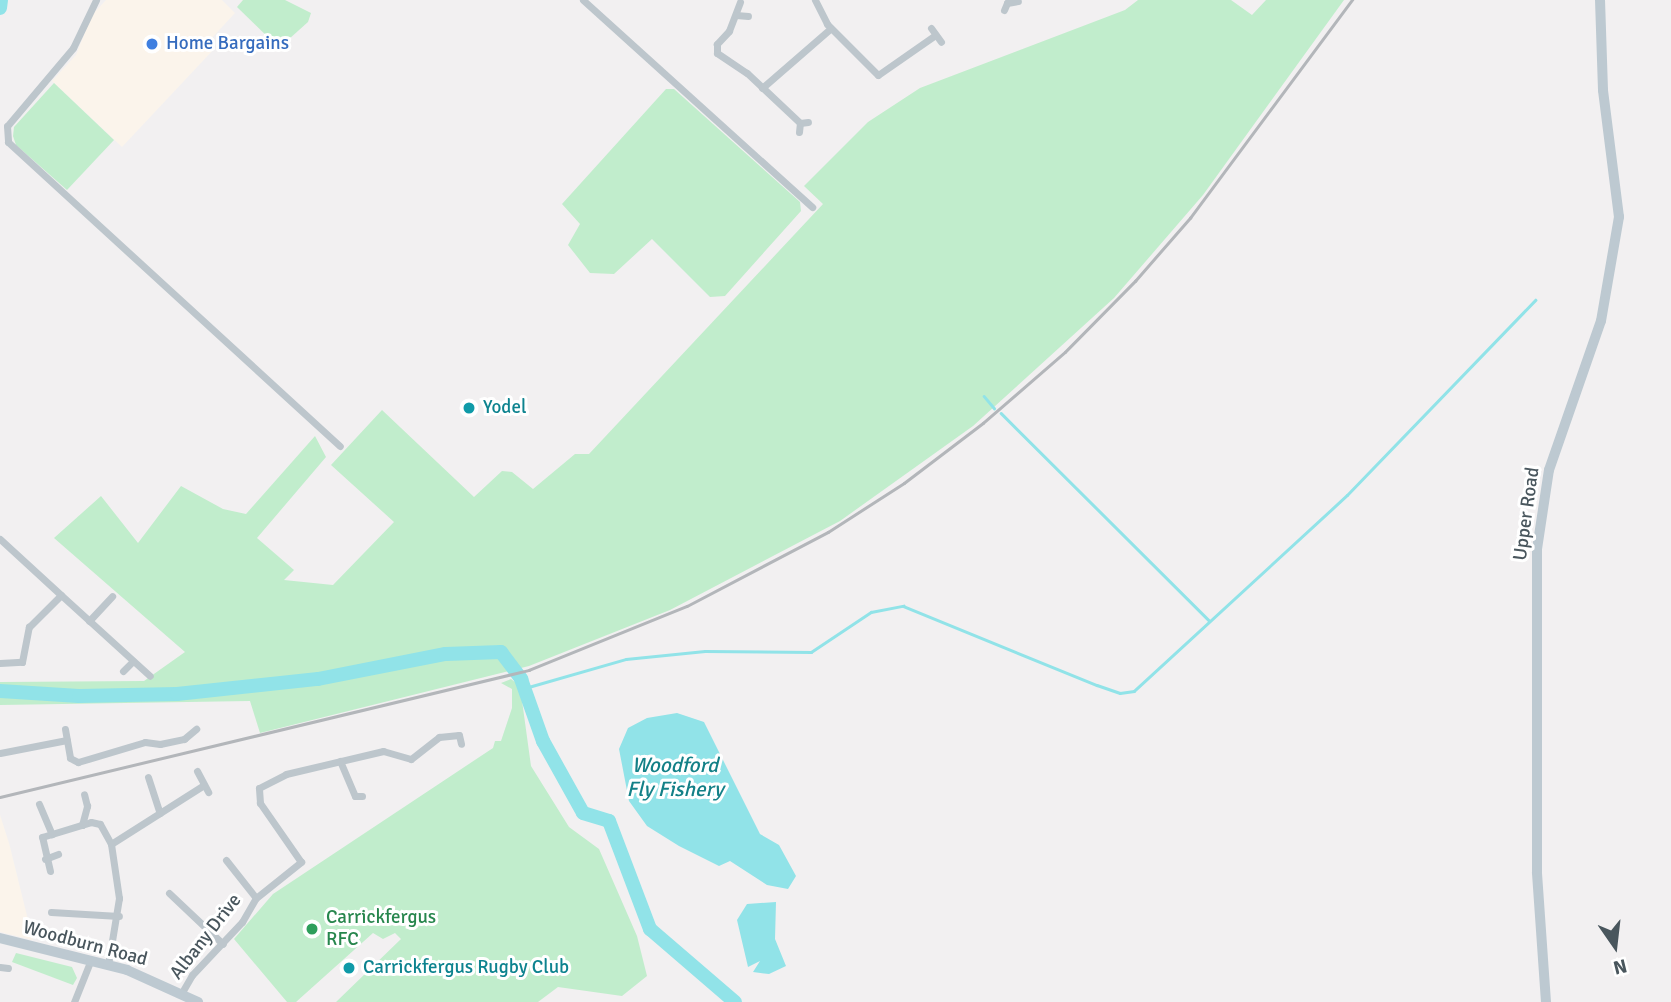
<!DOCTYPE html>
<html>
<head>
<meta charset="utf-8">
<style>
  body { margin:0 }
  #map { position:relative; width:1671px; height:1002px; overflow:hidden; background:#f2f0f1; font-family:Signika,sans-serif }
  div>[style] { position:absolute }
  .commercial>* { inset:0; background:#fbf4eb }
  .green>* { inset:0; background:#c1edcc }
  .water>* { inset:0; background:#91e3e8 }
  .stream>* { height:2.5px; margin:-1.25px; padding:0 1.25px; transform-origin:1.25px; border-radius:1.25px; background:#91e3e8 }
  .river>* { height:14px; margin:-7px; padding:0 7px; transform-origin:7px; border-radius:7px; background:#91e3e8 }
  .street>* { height:7px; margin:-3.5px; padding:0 3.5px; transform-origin:3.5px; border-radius:3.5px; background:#bdc6cc }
  .secondary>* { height:10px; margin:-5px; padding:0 5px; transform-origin:5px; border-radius:5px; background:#bdc9d1 }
  .rail>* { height:2.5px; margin:-1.25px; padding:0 1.25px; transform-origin:1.25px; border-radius:1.25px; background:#b3b6ba }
  .dots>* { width:19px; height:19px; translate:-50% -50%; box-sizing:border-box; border:4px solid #fff; border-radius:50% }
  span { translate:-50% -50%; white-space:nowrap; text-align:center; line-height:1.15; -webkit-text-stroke:6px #fff; paint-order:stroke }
  .shop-label { font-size:19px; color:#366cbe }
  .left { translate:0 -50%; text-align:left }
  .culture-label { font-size:19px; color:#0d838f }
  .street-label { font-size:19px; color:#49565d }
  .leisure-label { font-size:19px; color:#27864d }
  .water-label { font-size:21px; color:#138087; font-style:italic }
  .north { position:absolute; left:1580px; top:911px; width:70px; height:70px; -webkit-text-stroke:5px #fff; paint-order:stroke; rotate:166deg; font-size:19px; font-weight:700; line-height:28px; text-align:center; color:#49565d }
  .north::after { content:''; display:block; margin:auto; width:24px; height:32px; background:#49565d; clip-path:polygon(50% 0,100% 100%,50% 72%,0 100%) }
</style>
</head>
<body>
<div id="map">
  <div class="commercial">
    <i style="clip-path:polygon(106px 0,222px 0,235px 13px,209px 41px,215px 48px,122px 147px,52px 81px,76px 55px,92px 15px)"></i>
    <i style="clip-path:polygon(0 815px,9px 843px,33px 940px,0 932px)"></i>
  </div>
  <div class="green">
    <i style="clip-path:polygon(243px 0,285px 0,311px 13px,308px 22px,279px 48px,237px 7px)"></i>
    <i style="clip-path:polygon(1138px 0,1231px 0,1252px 15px,1266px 0,1344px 0,1203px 195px,1114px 298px,973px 426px,840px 521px,670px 610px,529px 666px,260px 733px,250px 701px,0 705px,0 682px,144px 681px,185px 652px,54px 538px,101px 496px,138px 543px,181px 486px,223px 509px,246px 514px,315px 436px,326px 457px,257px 538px,294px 570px,284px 580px,333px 585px,394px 522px,331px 465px,382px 410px,474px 497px,502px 471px,512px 472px,533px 489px,575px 454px,589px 454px,823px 204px,804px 186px,868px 122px,920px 88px,1125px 10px)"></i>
    <i style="clip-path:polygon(54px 83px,114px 140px,67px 190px,16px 145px,13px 136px,14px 127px)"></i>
    <i style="clip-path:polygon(666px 89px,674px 89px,800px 202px,801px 211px,725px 296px,710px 297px,652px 239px,614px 274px,590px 273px,568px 245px,580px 224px,562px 204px)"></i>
    <i style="clip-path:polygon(511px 679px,520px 686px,531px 766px,569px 827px,599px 849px,637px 936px,647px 976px,622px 996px,558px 987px,538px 1002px,336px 1002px,401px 939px,395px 933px,383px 939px,373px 933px,296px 1002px,287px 1002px,234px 939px,273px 894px,493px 748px,495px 741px,501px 741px,512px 708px,512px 689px,501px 683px)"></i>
    <i style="clip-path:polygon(16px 953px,72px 967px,77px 978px,73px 985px,12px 962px)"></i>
  </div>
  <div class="water">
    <i style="clip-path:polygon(677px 713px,704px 722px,760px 834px,779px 845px,796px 876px,788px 889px,767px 885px,730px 861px,719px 866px,679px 846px,647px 826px,629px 801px,619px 749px,628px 728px,647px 718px)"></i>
    <i style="clip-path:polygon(776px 902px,775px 939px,786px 966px,769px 974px,753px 972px,760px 961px,748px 967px,737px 920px,747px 904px)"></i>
  </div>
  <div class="stream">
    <i style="left:984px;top:396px;width:16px;rotate:50deg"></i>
    <i style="left:1001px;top:413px;width:293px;rotate:44.9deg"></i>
    <i style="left:525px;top:688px;width:105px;rotate:-16deg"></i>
    <i style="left:626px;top:659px;width:79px;rotate:-5.8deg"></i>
    <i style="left:705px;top:651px;width:106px;rotate:0.5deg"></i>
    <i style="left:811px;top:652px;width:72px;rotate:-33.7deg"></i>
    <i style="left:871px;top:612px;width:33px;rotate:-11deg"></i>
    <i style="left:903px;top:606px;width:209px;rotate:22.2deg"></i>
    <i style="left:1097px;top:685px;width:24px;rotate:19deg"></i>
    <i style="left:1120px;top:693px;width:14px;rotate:-8deg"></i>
    <i style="left:1134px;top:691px;width:289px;rotate:-42.6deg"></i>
    <i style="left:1347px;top:495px;width:271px;rotate:-46deg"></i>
  </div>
  <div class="river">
    <i style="left:0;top:8px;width:8px;rotate:-83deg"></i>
    <i style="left:0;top:691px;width:79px;rotate:3.6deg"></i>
    <i style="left:79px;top:696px;width:98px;rotate:-1.2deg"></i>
    <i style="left:177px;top:694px;width:142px;rotate:-6.1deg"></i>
    <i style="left:318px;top:679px;width:130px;rotate:-11.1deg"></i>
    <i style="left:446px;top:654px;width:55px;rotate:-2.1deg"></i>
    <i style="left:501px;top:652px;width:34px;rotate:53deg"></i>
    <i style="left:521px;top:679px;width:66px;rotate:70.5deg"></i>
    <i style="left:543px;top:741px;width:82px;rotate:60.9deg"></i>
    <i style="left:583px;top:813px;width:27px;rotate:17deg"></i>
    <i style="left:609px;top:821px;width:116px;rotate:69.2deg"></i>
    <i style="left:650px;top:929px;width:112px;rotate:40.7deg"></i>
  </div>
  <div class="street">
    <i style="left:96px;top:0;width:53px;rotate:115.6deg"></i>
    <i style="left:73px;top:48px;width:102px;rotate:130.2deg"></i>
    <i style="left:7px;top:126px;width:16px;rotate:86deg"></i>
    <i style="left:8px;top:142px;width:450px;rotate:42.5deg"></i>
    <i style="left:583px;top:0;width:309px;rotate:42.1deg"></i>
    <i style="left:815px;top:0;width:27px;rotate:63deg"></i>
    <i style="left:827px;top:24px;width:72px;rotate:45deg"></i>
    <i style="left:878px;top:75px;width:68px;rotate:-34.9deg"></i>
    <i style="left:740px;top:2px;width:31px;rotate:111deg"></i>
    <i style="left:729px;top:31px;width:18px;rotate:133deg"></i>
    <i style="left:717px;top:44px;width:9px;rotate:90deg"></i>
    <i style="left:717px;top:53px;width:36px;rotate:34deg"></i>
    <i style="left:747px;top:73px;width:73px;rotate:43.3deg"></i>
    <i style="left:1004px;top:10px;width:8px;rotate:-67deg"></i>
    <i style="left:1007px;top:3px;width:11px;rotate:-10deg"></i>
    <i style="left:736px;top:15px;width:12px;rotate:5deg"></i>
    <i style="left:931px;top:28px;width:17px;rotate:54deg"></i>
    <i style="left:762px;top:88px;width:91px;rotate:-41deg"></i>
    <i style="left:799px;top:132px;width:9px;rotate:-84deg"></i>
    <i style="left:800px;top:123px;width:8px;rotate:-7deg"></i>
    <i style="left:0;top:539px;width:83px;rotate:42.6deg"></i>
    <i style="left:89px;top:621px;width:34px;rotate:-47deg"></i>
    <i style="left:0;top:663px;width:22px;rotate:-3deg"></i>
    <i style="left:22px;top:662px;width:36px;rotate:-79deg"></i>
    <i style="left:29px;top:627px;width:45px;rotate:-45deg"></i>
    <i style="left:61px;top:595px;width:120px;rotate:42.3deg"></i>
    <i style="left:123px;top:671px;width:14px;rotate:-45deg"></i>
    <i style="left:65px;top:729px;width:29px;rotate:80deg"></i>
    <i style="left:70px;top:758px;width:9px;rotate:27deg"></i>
    <i style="left:78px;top:762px;width:70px;rotate:-16.6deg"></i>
    <i style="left:145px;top:742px;width:15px;rotate:8deg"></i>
    <i style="left:160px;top:744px;width:25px;rotate:-12deg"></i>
    <i style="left:184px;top:739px;width:16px;rotate:-40deg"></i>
    <i style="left:0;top:753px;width:68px;rotate:-11deg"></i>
    <i style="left:340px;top:761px;width:38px;rotate:67deg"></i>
    <i style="left:355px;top:796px;width:7px"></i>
    <i style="left:197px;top:771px;width:24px;rotate:62deg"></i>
    <i style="left:148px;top:777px;width:38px;rotate:72deg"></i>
    <i style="left:39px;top:804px;width:33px;rotate:67deg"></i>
    <i style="left:82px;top:825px;width:20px;rotate:-75deg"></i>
    <i style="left:87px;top:806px;width:12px;rotate:-104deg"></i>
    <i style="left:111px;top:844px;width:110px;rotate:-32.4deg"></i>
    <i style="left:45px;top:859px;width:14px;rotate:-21deg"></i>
    <i style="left:226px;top:860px;width:48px;rotate:51.7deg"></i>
    <i style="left:50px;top:871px;width:35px;rotate:-103deg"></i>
    <i style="left:42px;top:837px;width:51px;rotate:-17deg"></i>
    <i style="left:91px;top:822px;width:9px;rotate:13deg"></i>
    <i style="left:100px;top:824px;width:23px;rotate:61deg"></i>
    <i style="left:111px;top:844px;width:55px;rotate:81.6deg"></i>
    <i style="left:119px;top:898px;width:68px;rotate:99.3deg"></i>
    <i style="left:169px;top:893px;width:74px;rotate:43.4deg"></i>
    <i style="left:51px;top:912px;width:68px;rotate:3.4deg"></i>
    <i style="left:0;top:967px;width:8px;rotate:7deg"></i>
    <i style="left:181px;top:994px;width:22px;rotate:-60deg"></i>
    <i style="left:192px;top:975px;width:73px;rotate:-46.7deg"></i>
    <i style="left:242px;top:922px;width:28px;rotate:-60deg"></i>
    <i style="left:256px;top:898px;width:58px;rotate:-38.7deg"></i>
    <i style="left:301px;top:862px;width:72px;rotate:-124.8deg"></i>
    <i style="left:260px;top:803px;width:15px;rotate:-94deg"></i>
    <i style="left:259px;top:788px;width:30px;rotate:-27deg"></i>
    <i style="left:286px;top:774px;width:100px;rotate:-13.3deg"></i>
    <i style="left:383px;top:751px;width:29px;rotate:16deg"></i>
    <i style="left:411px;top:759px;width:36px;rotate:-38deg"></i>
    <i style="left:439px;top:737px;width:20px;rotate:-6deg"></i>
    <i style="left:459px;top:735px;width:9px;rotate:77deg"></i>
    <i style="left:74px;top:1002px;width:43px;rotate:-68.2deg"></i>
  </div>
  <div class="secondary">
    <i style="left:0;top:938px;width:131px;rotate:14.1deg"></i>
    <i style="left:127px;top:970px;width:78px;rotate:24.3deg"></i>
    <i style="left:1546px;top:1002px;width:130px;rotate:-94deg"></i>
    <i style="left:1537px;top:872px;width:323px;rotate:-90deg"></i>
    <i style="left:1537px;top:549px;width:80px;rotate:-81.4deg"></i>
    <i style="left:1549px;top:470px;width:158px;rotate:-70.8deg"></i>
    <i style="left:1601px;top:321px;width:106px;rotate:-80.2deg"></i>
    <i style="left:1619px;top:217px;width:128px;rotate:-97.2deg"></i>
    <i style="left:1603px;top:90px;width:90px;rotate:-91.9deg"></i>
  </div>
  <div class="rail">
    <i style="left:0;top:797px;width:544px;rotate:-13.5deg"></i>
    <i style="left:529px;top:670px;width:170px;rotate:-22.1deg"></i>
    <i style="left:687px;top:606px;width:159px;rotate:-27.7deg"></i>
    <i style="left:828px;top:532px;width:90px;rotate:-32.8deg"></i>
    <i style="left:904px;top:483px;width:99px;rotate:-37.2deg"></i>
    <i style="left:983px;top:423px;width:108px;rotate:-40.9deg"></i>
    <i style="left:1065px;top:352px;width:100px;rotate:-45.4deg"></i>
    <i style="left:1135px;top:281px;width:84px;rotate:-48.9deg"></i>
    <i style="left:1190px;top:218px;width:272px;rotate:-53.4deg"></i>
  </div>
  <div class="dots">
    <i style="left:152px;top:44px;background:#3f7fe0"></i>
    <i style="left:469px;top:408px;background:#0f9aa8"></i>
    <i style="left:312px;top:929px;background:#2e9e5b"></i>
    <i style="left:349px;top:968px;background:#0f9aa8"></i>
  </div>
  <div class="shop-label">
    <span class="left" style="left:166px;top:44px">Home Bargains</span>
  </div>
  <div class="culture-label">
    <span class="left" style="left:483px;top:408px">Yodel</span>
    <span class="left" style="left:363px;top:968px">Carrickfergus Rugby Club</span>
  </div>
  <div class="street-label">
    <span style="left:1527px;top:514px;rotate:-82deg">Upper Road</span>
    <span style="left:206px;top:937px;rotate:-52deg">Albany Drive</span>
    <span style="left:85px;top:944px;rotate:15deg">Woodburn Road</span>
  </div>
  <div class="leisure-label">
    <span class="left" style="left:326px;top:929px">Carrickfergus<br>RFC</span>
  </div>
  <div class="water-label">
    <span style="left:675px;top:777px">Woodford<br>Fly Fishery</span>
  </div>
  <div class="north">N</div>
</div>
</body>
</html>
